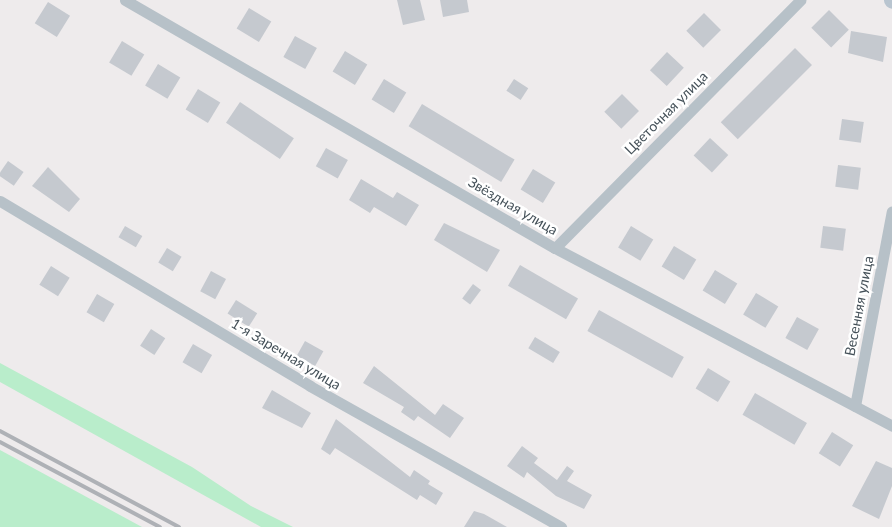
<!DOCTYPE html>
<html>
<head>
<meta charset="utf-8">
<style>
  body { margin:0 }
  #map { position:relative; width:892px; height:527px; overflow:hidden; background:#eeebec; font-family:Lato,sans-serif }
  div>[style] { position:absolute }
  .green>* { inset:0; background:#b9edcb }
  .building>* { inset:0; background:#c5c9cf; transform-origin:0 0 }
  .street>* { height:11px; margin:-5.5px; padding:0 5.5px; transform-origin:5.5px; border-radius:5.5px; background:#b7c1c8 }
  .secondary>* { height:15px; margin:-7.5px; padding:0 7.5px; transform-origin:7.5px; border-radius:7.5px; background:#b9c5d0 }
  .rail>* { height:4px; margin:-2px; padding:0 2px; transform-origin:2px; border-radius:2px; background:#aeb1b6 }
  span { translate:-50% -50%; white-space:nowrap; text-align:center; line-height:1.15; -webkit-text-stroke:5px #fff; paint-order:stroke }
  .street-label { font-size:14px; color:#445058 }
</style>
</head>
<body>
<div id="map">
  <div class="green">
    <i style="clip-path:polygon(0 363px,192px 467px,251px 506px,293px 527px,261px 527px,0 382px)"></i>
    <i style="clip-path:polygon(0 450px,142px 527px,0 527px)"></i>
  </div>
  <div class="building">
    <i style="clip-path:polygon(397px 0,420px 0,425px 20px,403px 25px)"></i>
    <i style="clip-path:polygon(440px 0,467px 0,469px 12px,443px 17px)"></i>
    <i style="left:48px;top:2px;width:26px;height:25px;rotate:32deg"></i>
    <i style="left:249px;top:8px;width:26px;height:24px;rotate:31deg"></i>
    <i style="left:829px;top:10px;width:28px;height:25px;rotate:45deg"></i>
    <i style="left:704px;top:13px;width:24px;height:25px;rotate:45deg"></i>
    <i style="clip-path:polygon(851px 31px,887px 37px,883px 62px,848px 53px)"></i>
    <i style="left:295px;top:36px;width:25px;height:24px;rotate:29deg"></i>
    <i style="left:122px;top:41px;width:26px;height:25px;rotate:31deg"></i>
    <i style="left:795px;top:48px;width:24px;height:105px;rotate:45deg"></i>
    <i style="left:345px;top:51px;width:26px;height:24px;rotate:31deg"></i>
    <i style="left:667px;top:52px;width:23px;height:25px;rotate:43deg"></i>
    <i style="left:158px;top:64px;width:26px;height:25px;rotate:31deg"></i>
    <i style="left:384px;top:79px;width:26px;height:24px;rotate:31deg"></i>
    <i style="left:514px;top:79px;width:17px;height:14px;rotate:33deg"></i>
    <i style="left:198px;top:89px;width:26px;height:24px;rotate:31deg"></i>
    <i style="left:622px;top:94px;width:24px;height:25px;rotate:45deg"></i>
    <i style="left:240px;top:102px;width:65px;height:25px;rotate:34deg"></i>
    <i style="left:422px;top:104px;width:108px;height:26px;rotate:31deg"></i>
    <i style="left:842px;top:119px;width:22px;height:21px;rotate:8deg"></i>
    <i style="left:710px;top:138px;width:25px;height:24px;rotate:43deg"></i>
    <i style="left:326px;top:148px;width:25px;height:21px;rotate:29deg"></i>
    <i style="left:8px;top:161px;width:19px;height:17px;rotate:35deg"></i>
    <i style="left:838px;top:165px;width:23px;height:22px;rotate:7deg"></i>
    <i style="clip-path:polygon(48px 167px,80px 199px,69px 212px,32px 186px)"></i>
    <i style="left:533px;top:169px;width:26px;height:24px;rotate:31deg"></i>
    <i style="clip-path:polygon(361px 179px,393px 198px,397px 192px,419px 205px,406px 226px,374px 207px,370px 213px,349px 200px)"></i>
    <i style="clip-path:polygon(444px 223px,500px 250px,487px 272px,434px 240px)"></i>
    <i style="left:125px;top:226px;width:20px;height:13px;rotate:30deg"></i>
    <i style="left:631px;top:226px;width:26px;height:25px;rotate:31deg"></i>
    <i style="left:823px;top:226px;width:23px;height:22px;rotate:7deg"></i>
    <i style="left:674px;top:246px;width:26px;height:24px;rotate:31deg"></i>
    <i style="left:167px;top:248px;width:17px;height:17px;rotate:31deg"></i>
    <i style="left:520px;top:265px;width:67px;height:24px;rotate:30deg"></i>
    <i style="left:51px;top:266px;width:22px;height:22px;rotate:32deg"></i>
    <i style="left:715px;top:270px;width:26px;height:24px;rotate:31deg"></i>
    <i style="left:211px;top:271px;width:17px;height:23px;rotate:28deg"></i>
    <i style="left:473px;top:284px;width:10px;height:18px;rotate:37deg"></i>
    <i style="left:756px;top:293px;width:26px;height:25px;rotate:31deg"></i>
    <i style="left:97px;top:294px;width:20px;height:21px;rotate:30deg"></i>
    <i style="left:236px;top:300px;width:25px;height:16px;rotate:32deg"></i>
    <i style="left:599px;top:310px;width:97px;height:24px;rotate:29deg"></i>
    <i style="left:797px;top:317px;width:25px;height:24px;rotate:29deg"></i>
    <i style="left:151px;top:329px;width:17px;height:20px;rotate:33deg"></i>
    <i style="left:535px;top:337px;width:29px;height:13px;rotate:31deg"></i>
    <i style="left:305px;top:341px;width:21px;height:17px;rotate:29deg"></i>
    <i style="left:193px;top:344px;width:22px;height:21px;rotate:30deg"></i>
    <i style="clip-path:polygon(374px 366px,435px 415px,443px 404px,464px 418px,450px 438px,418px 416px,414px 421px,401px 412px,404px 407px,363px 383px)"></i>
    <i style="left:708px;top:368px;width:26px;height:24px;rotate:31deg"></i>
    <i style="clip-path:polygon(272px 390px,311px 413px,302px 428px,262px 408px)"></i>
    <i style="left:755px;top:393px;width:60px;height:25px;rotate:30deg"></i>
    <i style="clip-path:polygon(336px 419px,410px 477px,414px 470px,430px 481px,428px 484px,443px 493px,436px 505px,420px 495px,417px 500px,335px 448px,330px 455px,321px 449px)"></i>
    <i style="left:832px;top:432px;width:25px;height:25px;rotate:32deg"></i>
    <i style="clip-path:polygon(522px 446px,538px 458px,534px 463px,557px 480px,567px 466px,574px 471px,567px 481px,592px 495px,584px 509px,556px 496px,527px 472px,524px 478px,507px 466px)"></i>
    <i style="clip-path:polygon(876px 461px,892px 468px,892px 486px,879px 519px,852px 506px)"></i>
    <i style="clip-path:polygon(474px 511px,484px 514px,507px 527px,464px 527px)"></i>
  </div>
  <div class="street">
    <i style="left:125px;top:0;width:496px;rotate:30deg"></i>
    <i style="left:555px;top:248px;width:381px;rotate:27.8deg"></i>
    <i style="left:0;top:201px;width:361px;rotate:30.8deg"></i>
    <i style="left:310px;top:386px;width:288px;rotate:29.3deg"></i>
    <i style="left:555px;top:248px;width:349px;rotate:-45.3deg"></i>
    <i style="left:855px;top:406px;width:198px;rotate:-79.3deg"></i>
  </div>
  <div class="secondary">
    <i style="left:891px;top:0;width:1px;rotate:45deg"></i>
  </div>
  <div class="rail">
    <i style="left:0;top:431px;width:203px;rotate:28.2deg"></i>
    <i style="left:0;top:442px;width:181px;rotate:28deg"></i>
  </div>
  <div class="street-label">
    <span style="left:666px;top:113px;rotate:-45deg">Цветочная улица</span>
    <span style="left:513px;top:206px;rotate:30deg">Звёздная улица</span>
    <span style="left:859px;top:306px;rotate:-79deg">Весенняя улица</span>
    <span style="left:286px;top:354px;rotate:31deg">1-я Заречная улица</span>
  </div>
</div>
</body>
</html>
